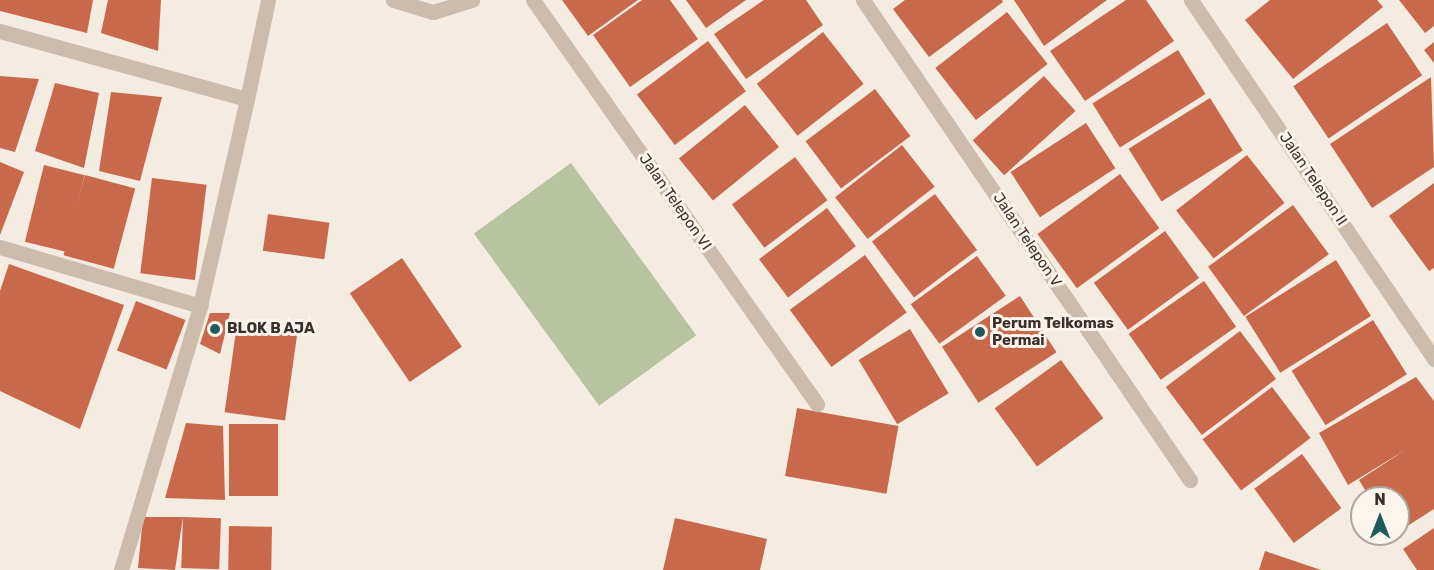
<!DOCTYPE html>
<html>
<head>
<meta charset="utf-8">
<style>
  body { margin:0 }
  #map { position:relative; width:1434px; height:570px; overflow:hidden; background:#f4ebe1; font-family:Rubik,sans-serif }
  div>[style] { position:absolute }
  .green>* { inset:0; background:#b8c4a0; transform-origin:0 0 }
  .building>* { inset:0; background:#c8694b; transform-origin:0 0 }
  .street>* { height:15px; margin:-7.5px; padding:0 7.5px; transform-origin:7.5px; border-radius:7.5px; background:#cdbbac }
  .dots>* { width:16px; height:16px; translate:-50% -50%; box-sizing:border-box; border:3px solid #fbf5ee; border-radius:50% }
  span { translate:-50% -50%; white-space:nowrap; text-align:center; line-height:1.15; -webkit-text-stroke:6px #fbf5ee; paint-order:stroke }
  .street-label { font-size:15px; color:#3b302b }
  .poi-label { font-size:15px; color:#3b302b; font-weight:700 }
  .left { translate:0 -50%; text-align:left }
  .north { position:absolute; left:1350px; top:486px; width:60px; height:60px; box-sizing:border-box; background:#fbf5ee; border:2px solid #aea6a0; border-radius:50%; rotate:0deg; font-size:16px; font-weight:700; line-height:24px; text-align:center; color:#3b302b }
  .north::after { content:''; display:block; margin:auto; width:21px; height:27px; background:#1f5a5e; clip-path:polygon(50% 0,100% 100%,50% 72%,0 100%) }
</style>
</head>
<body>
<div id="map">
  <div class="green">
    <i style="left:571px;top:163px;width:213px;height:120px;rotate:54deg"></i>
  </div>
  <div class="building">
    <i style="clip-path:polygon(0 0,93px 0,87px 33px,0 11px)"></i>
    <i style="clip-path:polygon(108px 0,161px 0,158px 51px,101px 33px)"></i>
    <i style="clip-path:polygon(562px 0,638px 0,588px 36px)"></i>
    <i style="clip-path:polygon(642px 0,670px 0,698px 39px,630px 87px,593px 35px)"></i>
    <i style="clip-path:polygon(686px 0,746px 0,706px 28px)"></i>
    <i style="clip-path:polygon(764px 0,806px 0,823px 25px,746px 79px,714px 34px)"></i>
    <i style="clip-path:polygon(905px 0,1002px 0,1003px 2px,929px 57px,893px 9px)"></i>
    <i style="clip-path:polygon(1014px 0,1107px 0,1044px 46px)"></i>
    <i style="clip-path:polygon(1126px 0,1146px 0,1174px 41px,1085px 101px,1050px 51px)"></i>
    <i style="clip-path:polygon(1270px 0,1377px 0,1383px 7px,1293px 79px,1245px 20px)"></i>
    <i style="clip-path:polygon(1399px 0,1434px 0,1434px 26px,1425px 33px)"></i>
    <i style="left:1007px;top:12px;width:66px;height:91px;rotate:52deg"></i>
    <i style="left:1387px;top:23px;width:63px;height:113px;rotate:56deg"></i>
    <i style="left:823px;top:32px;width:66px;height:84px;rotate:52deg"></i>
    <i style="left:708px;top:41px;width:63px;height:89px;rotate:53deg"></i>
    <i style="clip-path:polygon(1434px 42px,1434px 63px,1424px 50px)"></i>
    <i style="left:1178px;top:50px;width:52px;height:101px;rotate:58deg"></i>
    <i style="clip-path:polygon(0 76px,39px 79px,15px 152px,0 148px)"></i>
    <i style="left:1044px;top:76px;width:47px;height:96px;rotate:48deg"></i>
    <i style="clip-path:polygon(1431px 77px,1434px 167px,1372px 208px,1330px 144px)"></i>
    <i style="clip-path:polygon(55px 83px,99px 93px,84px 168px,35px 151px)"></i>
    <i style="left:875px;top:89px;width:59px;height:87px;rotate:53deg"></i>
    <i style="clip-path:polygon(111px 92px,162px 97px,140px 181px,99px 171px)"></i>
    <i style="left:1210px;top:98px;width:62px;height:96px;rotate:58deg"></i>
    <i style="left:745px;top:105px;width:54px;height:85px;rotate:51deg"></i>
    <i style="left:1086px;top:123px;width:54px;height:90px;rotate:57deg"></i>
    <i style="left:902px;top:145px;width:53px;height:85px;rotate:52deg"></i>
    <i style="left:1247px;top:155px;width:61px;height:90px;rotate:52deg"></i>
    <i style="left:795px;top:157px;width:54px;height:79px;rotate:53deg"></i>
    <i style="clip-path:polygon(0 162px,24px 172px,0 235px)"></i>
    <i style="left:44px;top:165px;width:42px;height:79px;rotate:14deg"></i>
    <i style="left:1120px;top:174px;width:67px;height:102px;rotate:54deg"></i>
    <i style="left:85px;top:175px;width:52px;height:83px;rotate:15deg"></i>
    <i style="left:152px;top:178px;width:55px;height:96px;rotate:7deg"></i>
    <i style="clip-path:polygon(1434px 183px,1434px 268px,1429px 271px,1389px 216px)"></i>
    <i style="left:935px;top:194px;width:70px;height:79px;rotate:53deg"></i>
    <i style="left:1293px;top:205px;width:61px;height:105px;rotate:54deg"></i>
    <i style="left:827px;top:208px;width:48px;height:85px;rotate:53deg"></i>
    <i style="left:268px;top:214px;width:62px;height:37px;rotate:8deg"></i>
    <i style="left:1165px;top:231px;width:58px;height:88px;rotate:54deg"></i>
    <i style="left:865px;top:255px;width:71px;height:93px;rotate:54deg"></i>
    <i style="left:977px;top:256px;width:49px;height:82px;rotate:54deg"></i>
    <i style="left:402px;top:258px;width:107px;height:63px;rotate:56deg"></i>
    <i style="left:1336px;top:260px;width:66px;height:107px;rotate:58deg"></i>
    <i style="clip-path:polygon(9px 264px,124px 305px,80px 429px,0 391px,0 291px)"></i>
    <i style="left:1204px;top:281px;width:56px;height:92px;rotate:55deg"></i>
    <i style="left:1020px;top:296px;width:67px;height:93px;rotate:57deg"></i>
    <i style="left:136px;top:301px;width:53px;height:53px;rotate:21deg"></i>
    <i style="clip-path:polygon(210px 313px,230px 313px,220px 354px,200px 344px)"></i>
    <i style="left:1373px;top:320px;width:64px;height:96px;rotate:58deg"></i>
    <i style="left:237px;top:324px;width:61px;height:89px;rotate:8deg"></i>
    <i style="left:910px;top:329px;width:75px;height:60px;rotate:59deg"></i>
    <i style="left:1240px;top:331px;width:60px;height:93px;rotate:53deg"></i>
    <i style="left:1061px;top:360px;width:72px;height:82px;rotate:54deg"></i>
    <i style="clip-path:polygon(1416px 377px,1434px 401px,1434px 509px,1398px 532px,1398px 498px,1370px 498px,1359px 480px,1407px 449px,1348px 485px,1319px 433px)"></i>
    <i style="left:1272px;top:387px;width:64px;height:87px;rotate:53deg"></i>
    <i style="left:797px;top:408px;width:103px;height:69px;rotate:10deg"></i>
    <i style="clip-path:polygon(186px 423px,223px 426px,225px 500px,165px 498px)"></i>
    <i style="left:278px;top:424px;width:72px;height:49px;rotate:90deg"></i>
    <i style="left:1302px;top:454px;width:67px;height:59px;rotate:54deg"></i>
    <i style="clip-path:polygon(143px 517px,183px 517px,175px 570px,138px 568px)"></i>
    <i style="left:183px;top:517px;width:38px;height:51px;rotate:2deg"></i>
    <i style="clip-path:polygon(675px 518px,767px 539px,760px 570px,663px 570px)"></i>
    <i style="left:229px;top:526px;width:43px;height:44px;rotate:1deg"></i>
    <i style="clip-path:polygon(1434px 528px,1434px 570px,1417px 570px,1403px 549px)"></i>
    <i style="clip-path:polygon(1265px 551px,1321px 570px,1259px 570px)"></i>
  </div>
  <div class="street">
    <i style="left:393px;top:0;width:42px;rotate:16.7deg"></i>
    <i style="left:433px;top:12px;width:41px;rotate:-17.1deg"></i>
    <i style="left:533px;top:0;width:494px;rotate:54.9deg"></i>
    <i style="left:863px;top:0;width:581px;rotate:55.74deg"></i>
    <i style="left:1191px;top:0;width:434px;rotate:55.9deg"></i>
    <i style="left:0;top:31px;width:256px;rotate:15.4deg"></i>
    <i style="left:247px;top:99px;width:101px;rotate:-78deg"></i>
    <i style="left:0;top:247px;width:209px;rotate:16.4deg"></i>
    <i style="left:121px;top:570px;width:276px;rotate:-73.3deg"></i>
    <i style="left:200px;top:306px;width:212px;rotate:-77.2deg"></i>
  </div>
  <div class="dots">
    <i style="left:215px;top:329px;background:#1f5a5e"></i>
    <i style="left:980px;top:332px;background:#1f5a5e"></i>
  </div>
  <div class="street-label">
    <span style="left:1313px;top:179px;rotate:56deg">Jalan Telepon II</span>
    <span style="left:675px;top:202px;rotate:55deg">Jalan Telepon VI</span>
    <span style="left:1027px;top:240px;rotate:56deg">Jalan Telepon V</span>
  </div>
  <div class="poi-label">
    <span class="left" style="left:992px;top:332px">Perum Telkomas<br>Permai</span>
    <span class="left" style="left:227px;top:329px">BLOK B AJA</span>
  </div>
  <div class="north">N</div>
</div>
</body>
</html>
